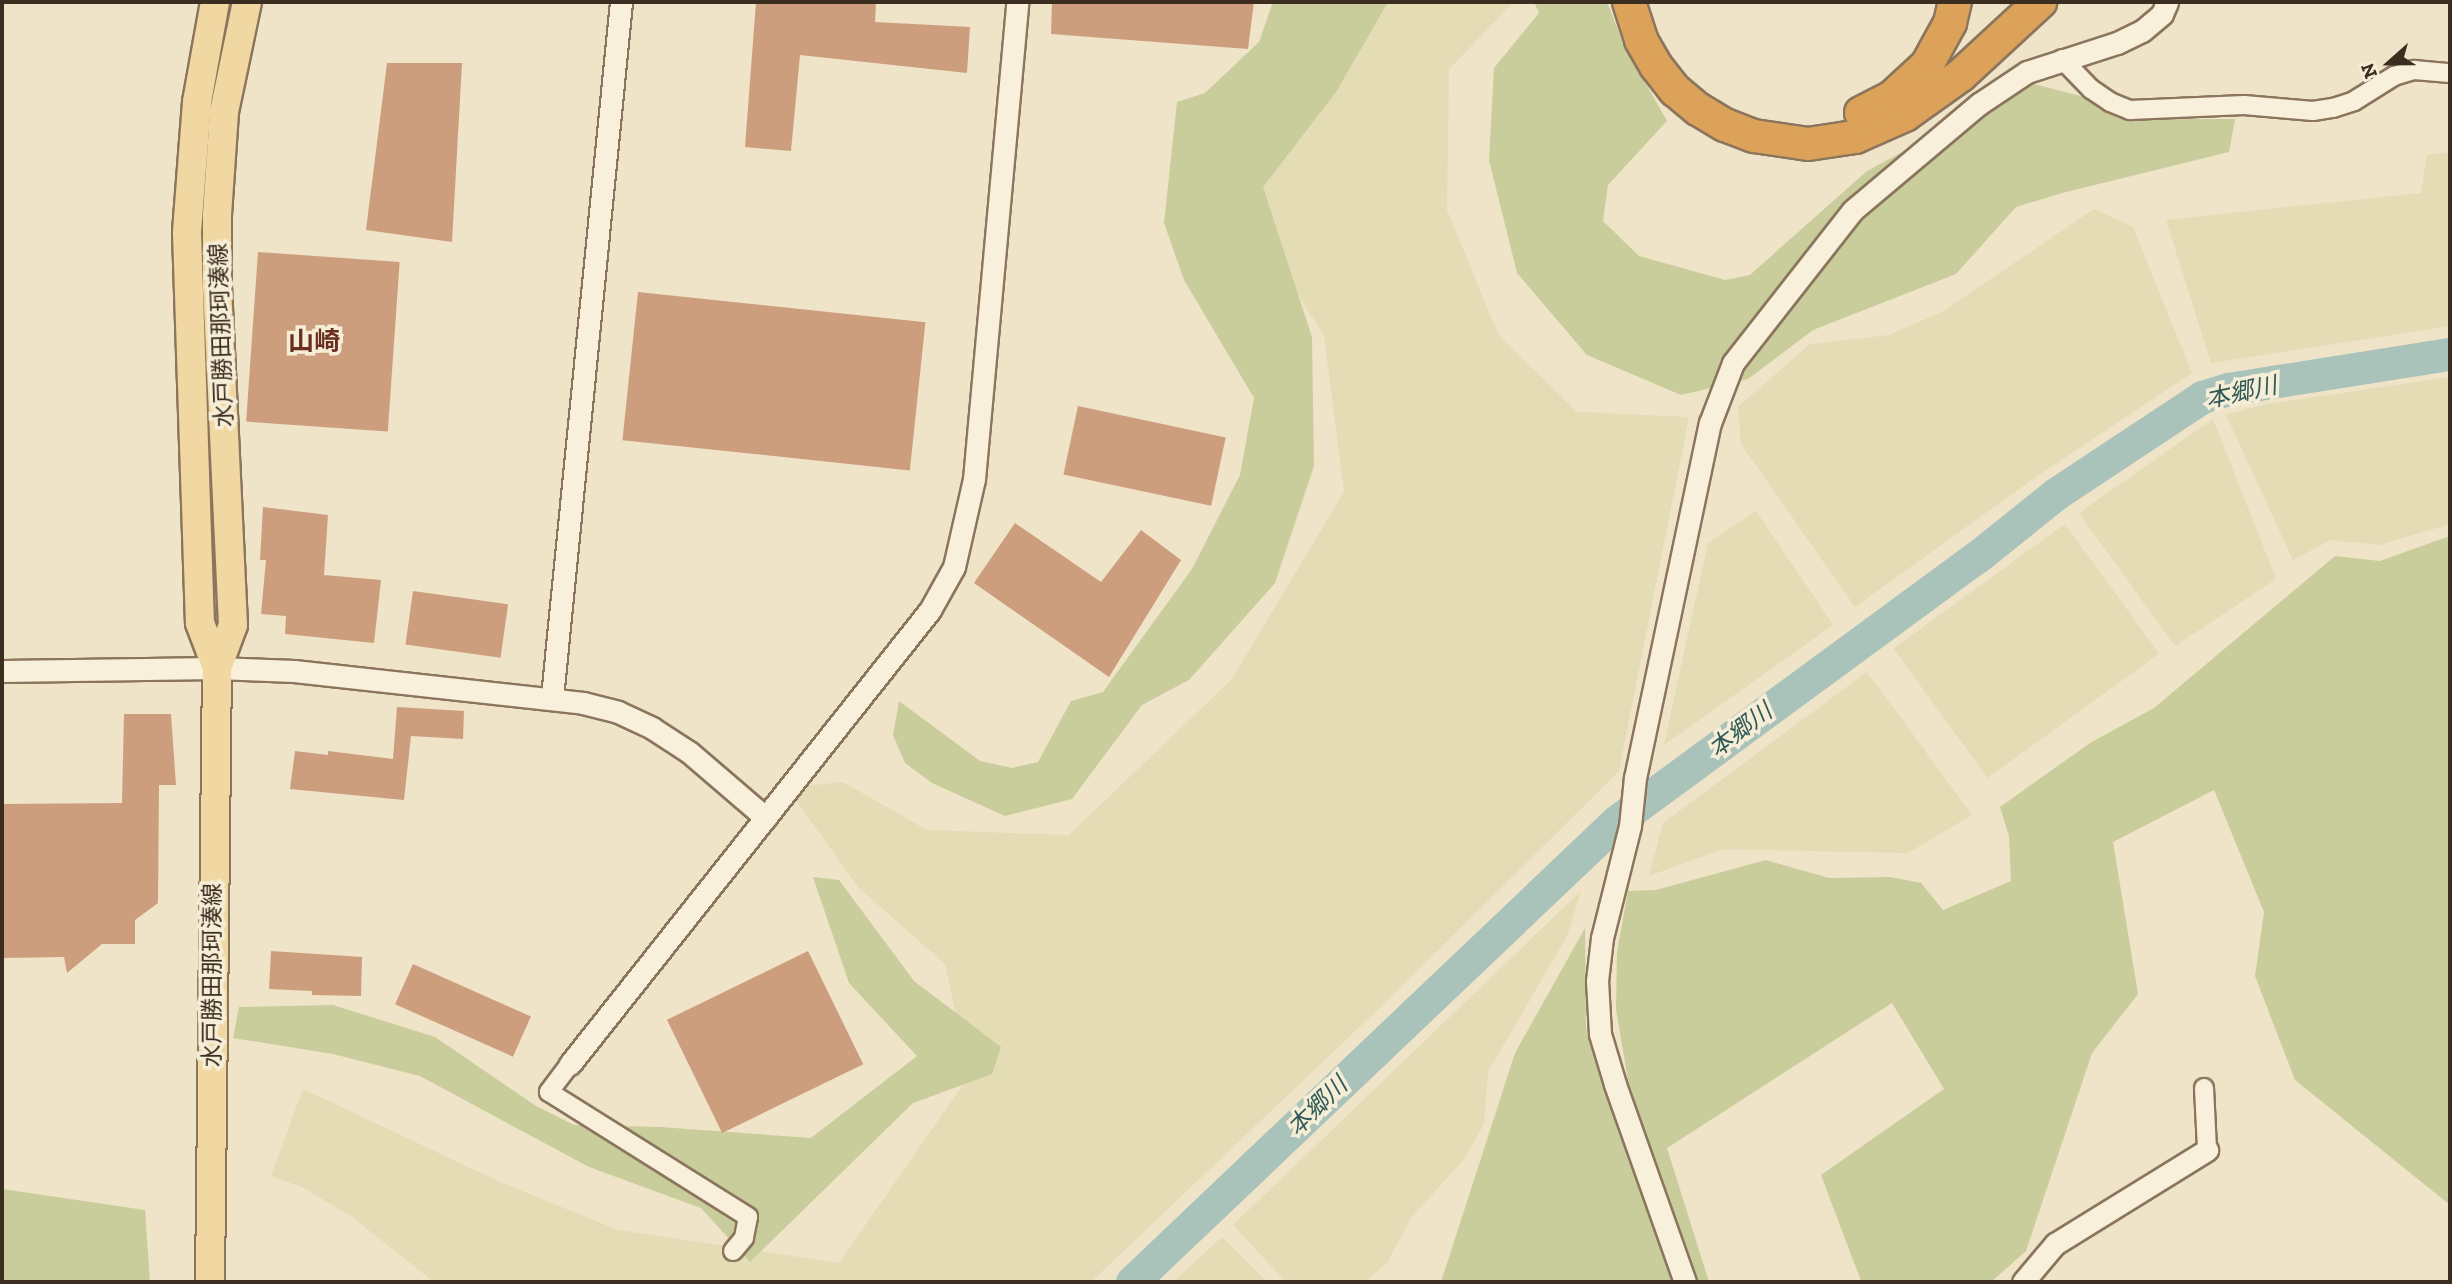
<!DOCTYPE html>
<html>
<head>
<meta charset="utf-8">
<style>
  body { margin:0 }
  #map { position:relative; width:2452px; height:1284px; overflow:hidden; background:#efe3c8; font-family:"Zilla Slab","Noto Sans JP",serif }
  div>[style] { position:absolute }
  .farmland>* { inset:0; background:#e4dcb5; transform-origin:0 0 }
  .green>* { inset:0; background:#c8cd9b }
  .river>* { height:33px; margin:-16.5px; padding:0 16.5px; transform-origin:16.5px; border-radius:16.5px; background:#a9c3bb }
  .building>* { inset:0; background:#cc9e7e; transform-origin:0 0 }
  .roads { filter:drop-shadow(2px 0 #8b755d) drop-shadow(-2px 0 #8b755d) drop-shadow(0 2px #8b755d) drop-shadow(0 -2px #8b755d) }
  .minor>* { height:18px; margin:-9px; padding:0 9px; transform-origin:9px; border-radius:9px; background:#f9f0db }
  .tertiary>* { height:21px; margin:-10.5px; padding:0 10.5px; transform-origin:10.5px; border-radius:10.5px; background:#f9f0db }
  .primary>* { height:28px; margin:-14px; padding:0 14px; transform-origin:14px; border-radius:14px; background:#f1d7a1 }
  .motorway>* { height:32px; margin:-16px; padding:0 16px; transform-origin:16px; border-radius:16px; background:#dca25a }
  span { translate:-50% -50%; white-space:nowrap; text-align:center; line-height:1.15; -webkit-text-stroke:7px #f6edd7; paint-order:stroke }
  .street-label { font-size:23px; color:#3b2d20 }
  .water-label { font-size:24px; color:#305b58; font-style:italic }
  .quarter-label { font-size:26px; color:#682e20; font-weight:700 }
  .frame { position:absolute; inset:0; border:4px solid #3b2d20; pointer-events:none }
  .north { position:absolute; left:2354px; top:28px; width:70px; height:70px; -webkit-text-stroke:5px #f6edd7; paint-order:stroke; rotate:249deg; font-size:19px; font-weight:700; line-height:28px; text-align:center; color:#3b2d20 }
  .north::after { content:''; display:block; margin:auto; width:24px; height:32px; background:#3b2d20; clip-path:polygon(50% 0,100% 100%,50% 72%,0 100%) }
</style>
</head>
<body>
<div id="map">
  <div class="farmland">
    <i style="clip-path:polygon(1377px 2px,1514px 2px,1449px 69px,1447px 210px,1498px 334px,1577px 412px,1689px 417px,1619px 771px,1390px 998px,1091px 1282px,434px 1282px,352px 1217px,304px 1188px,271px 1176px,303px 1089px,500px 1182px,618px 1230px,839px 1263px,969px 1076px,945px 964px,859px 888px,787px 788px,843px 782px,927px 830px,1069px 835px,1232px 679px,1344px 492px,1324px 335px,1233px 195px)"></i>
    <i style="clip-path:polygon(2450px 152px,2450px 326px,2211px 363px,2166px 220px,2421px 193px,2427px 155px)"></i>
    <i style="clip-path:polygon(2094px 209px,2133px 227px,2192px 373px,2033px 479px,1855px 607px,1741px 444px,1738px 407px,1810px 344px,1889px 335px,1942px 312px)"></i>
    <i style="clip-path:polygon(2450px 377px,2450px 524px,2379px 545px,2331px 540px,2293px 560px,2226px 415px,2267px 404px)"></i>
    <i style="clip-path:polygon(2213px 419px,2276px 579px,2175px 646px,2079px 513px)"></i>
    <i style="clip-path:polygon(1756px 511px,1833px 625px,1664px 745px,1708px 543px)"></i>
    <i style="left:2065px;top:524px;width:160px;height:212px;rotate:54deg"></i>
    <i style="clip-path:polygon(1867px 672px,1972px 815px,1908px 853px,1723px 849px,1649px 876px,1663px 823px)"></i>
    <i style="clip-path:polygon(1581px 891px,1567px 936px,1488px 1072px,1484px 1124px,1465px 1158px,1411px 1218px,1387px 1263px,1364px 1282px,1286px 1282px,1233px 1225px)"></i>
    <i style="clip-path:polygon(1222px 1237px,1267px 1282px,1173px 1282px)"></i>
  </div>
  <div class="green">
    <i style="clip-path:polygon(1273px 2px,1388px 2px,1336px 92px,1263px 187px,1312px 337px,1314px 466px,1275px 583px,1189px 680px,1142px 705px,1072px 799px,1005px 816px,932px 783px,905px 763px,893px 735px,899px 701px,980px 761px,1012px 768px,1038px 762px,1071px 701px,1103px 692px,1192px 569px,1240px 475px,1254px 398px,1184px 280px,1164px 223px,1177px 102px,1205px 93px,1259px 42px)"></i>
    <i style="clip-path:polygon(1534px 2px,1607px 2px,1625px 47px,1667px 121px,1608px 185px,1603px 221px,1639px 256px,1725px 280px,1750px 275px,1867px 171px,2030px 83px,2077px 95px,2141px 119px,2235px 119px,2229px 152px,2062px 193px,2016px 207px,1956px 274px,1813px 330px,1748px 379px,1681px 395px,1587px 355px,1517px 273px,1489px 160px,1494px 68px,1539px 13px)"></i>
    <i style="clip-path:polygon(2450px 536px,2450px 1205px,2295px 1080px,2255px 976px,2264px 912px,2214px 790px,2113px 842px,2138px 994px,2092px 1053px,2026px 1251px,1991px 1282px,1861px 1281px,1821px 1175px,1944px 1089px,1892px 1003px,1667px 1148px,1709px 1282px,1692px 1282px,1628px 1080px,1616px 1009px,1617px 952px,1628px 891px,1656px 890px,1766px 860px,1829px 878px,1890px 877px,1921px 883px,1943px 910px,2011px 881px,2009px 836px,2000px 807px,2090px 743px,2154px 708px,2335px 556px,2380px 561px)"></i>
    <i style="clip-path:polygon(813px 877px,839px 880px,914px 981px,1001px 1047px,992px 1074px,913px 1103px,750px 1262px,701px 1208px,589px 1167px,420px 1076px,333px 1054px,233px 1038px,239px 1007px,333px 1005px,435px 1037px,536px 1106px,574px 1125px,660px 1127px,811px 1138px,917px 1056px,849px 983px)"></i>
    <i style="clip-path:polygon(1585px 928px,1586px 1029px,1673px 1282px,1441px 1282px,1515px 1053px)"></i>
    <i style="clip-path:polygon(2px 1189px,145px 1210px,150px 1282px,2px 1282px)"></i>
  </div>
  <div class="river">
    <i style="left:1132px;top:1282px;width:669px;rotate:-43.55deg"></i>
    <i style="left:1617px;top:821px;width:446px;rotate:-36.3deg"></i>
    <i style="left:1977px;top:557px;width:102px;rotate:-38.7deg"></i>
    <i style="left:2057px;top:493px;width:174px;rotate:-33.5deg"></i>
    <i style="left:2202px;top:397px;width:27px;rotate:-17deg"></i>
    <i style="left:2228px;top:389px;width:225px;rotate:-9deg"></i>
  </div>
  <div class="building">
    <i style="clip-path:polygon(756px 2px,876px 2px,875px 22px,970px 27px,967px 73px,800px 55px,791px 151px,745px 147px)"></i>
    <i style="clip-path:polygon(1052px 2px,1254px 2px,1248px 49px,1051px 34px)"></i>
    <i style="clip-path:polygon(387px 63px,462px 63px,452px 242px,366px 230px)"></i>
    <i style="left:258px;top:252px;width:142px;height:170px;rotate:4deg"></i>
    <i style="left:638px;top:292px;width:289px;height:149px;rotate:6deg"></i>
    <i style="left:1078px;top:406px;width:151px;height:70px;rotate:12deg"></i>
    <i style="clip-path:polygon(263px 507px,328px 515px,324px 575px,381px 580px,374px 643px,285px 634px,286px 616px,261px 614px,266px 560px,260px 560px)"></i>
    <i style="clip-path:polygon(1015px 523px,1101px 582px,1141px 530px,1181px 560px,1109px 677px,974px 583px)"></i>
    <i style="left:413px;top:591px;width:96px;height:54px;rotate:8deg"></i>
    <i style="clip-path:polygon(397px 707px,464px 711px,463px 739px,411px 736px,404px 800px,290px 789px,295px 751px,328px 755px,328px 751px,393px 759px)"></i>
    <i style="clip-path:polygon(124px 714px,171px 714px,176px 785px,159px 785px,158px 903px,135px 920px,135px 944px,102px 944px,67px 973px,64px 957px,2px 958px,2px 804px,122px 803px)"></i>
    <i style="clip-path:polygon(271px 951px,362px 957px,361px 996px,312px 995px,312px 991px,269px 989px)"></i>
    <i style="left:808px;top:951px;width:126px;height:157px;rotate:64deg"></i>
    <i style="left:413px;top:964px;width:129px;height:44px;rotate:24deg"></i>
  </div>
  <div class="roads">
    <div class="minor">
      <i style="left:2062px;top:59px;width:42px;rotate:46deg"></i>
      <i style="left:2091px;top:89px;width:23px;rotate:34deg"></i>
      <i style="left:2110px;top:102px;width:22px;rotate:22deg"></i>
      <i style="left:2130px;top:110px;width:114px;rotate:-2.5deg"></i>
      <i style="left:2244px;top:105px;width:69px;rotate:5deg"></i>
      <i style="left:2313px;top:111px;width:20px;rotate:-9deg"></i>
      <i style="left:2333px;top:108px;width:22px;rotate:-18deg"></i>
      <i style="left:2354px;top:101px;width:47px;rotate:-32deg"></i>
      <i style="left:2394px;top:76px;width:21px;rotate:-17deg"></i>
      <i style="left:2414px;top:70px;width:36px;rotate:5deg"></i>
      <i style="left:570px;top:1064px;width:35px;rotate:127deg"></i>
      <i style="left:549px;top:1092px;width:235px;rotate:32.1deg"></i>
      <i style="left:748px;top:1217px;width:21px;rotate:101deg"></i>
      <i style="left:744px;top:1238px;width:17px;rotate:130deg"></i>
      <i style="left:2204px;top:1088px;width:62px;rotate:87.2deg"></i>
    </div>
    <div class="tertiary">
      <i style="left:2px;top:671px;width:215px;rotate:-0.8deg"></i>
      <i style="left:217px;top:668px;width:77px;rotate:2.2deg"></i>
      <i style="left:294px;top:671px;width:291px;rotate:6.3deg"></i>
      <i style="left:583px;top:703px;width:36px;rotate:14deg"></i>
      <i style="left:618px;top:712px;width:38px;rotate:25deg"></i>
      <i style="left:652px;top:728px;width:44px;rotate:33deg"></i>
      <i style="left:689px;top:752px;width:101px;rotate:40.6deg"></i>
      <i style="left:552px;top:697px;width:698px;rotate:-84.33deg"></i>
      <i style="left:570px;top:1064px;width:579px;rotate:-51.59deg"></i>
      <i style="left:930px;top:610px;width:49px;rotate:-60.8deg"></i>
      <i style="left:954px;top:567px;width:90px;rotate:-77.2deg"></i>
      <i style="left:974px;top:479px;width:479px;rotate:-84.8deg"></i>
      <i style="left:1685px;top:1282px;width:210px;rotate:-109.5deg"></i>
      <i style="left:1615px;top:1084px;width:52px;rotate:-106.7deg"></i>
      <i style="left:1600px;top:1034px;width:53px;rotate:-93.2deg"></i>
      <i style="left:1597px;top:981px;width:43px;rotate:-83.4deg"></i>
      <i style="left:1602px;top:938px;width:115px;rotate:-76deg"></i>
      <i style="left:1630px;top:826px;width:48px;rotate:-84.1deg"></i>
      <i style="left:1635px;top:778px;width:363px;rotate:-78.1deg"></i>
      <i style="left:1710px;top:423px;width:64px;rotate:-69deg"></i>
      <i style="left:1733px;top:363px;width:194px;rotate:-51.9deg"></i>
      <i style="left:1853px;top:210px;width:165px;rotate:-40.1deg"></i>
      <i style="left:1979px;top:104px;width:58px;rotate:-33.7deg"></i>
      <i style="left:2027px;top:72px;width:95px;rotate:-17.9deg"></i>
      <i style="left:2117px;top:43px;width:28px;rotate:-26deg"></i>
      <i style="left:2142px;top:31px;width:26px;rotate:-40deg"></i>
      <i style="left:2162px;top:14px;width:13px;rotate:-67deg"></i>
      <i style="left:2023px;top:1282px;width:50px;rotate:-49.9deg"></i>
      <i style="left:2055px;top:1244px;width:179px;rotate:-31.7deg"></i>
    </div>
    <div class="primary">
      <i style="left:215px;top:2px;width:102px;rotate:100.2deg"></i>
      <i style="left:197px;top:102px;width:131px;rotate:94.4deg"></i>
      <i style="left:187px;top:233px;width:390px;rotate:88.1deg"></i>
      <i style="left:200px;top:623px;width:48px;rotate:69.3deg"></i>
      <i style="left:210px;top:1282px;width:614px;rotate:-89.35deg"></i>
      <i style="left:217px;top:668px;width:46px;rotate:-69.6deg"></i>
      <i style="left:233px;top:625px;width:338px;rotate:-92.7deg"></i>
      <i style="left:217px;top:287px;width:72px;rotate:-90deg"></i>
      <i style="left:217px;top:215px;width:103px;rotate:-86.1deg"></i>
      <i style="left:224px;top:112px;width:112px;rotate:-78.2deg"></i>
    </div>
    <div class="motorway">
      <i style="left:1629px;top:2px;width:40px;rotate:72deg"></i>
      <i style="left:1641px;top:40px;width:30px;rotate:60deg"></i>
      <i style="left:1656px;top:66px;width:31px;rotate:52deg"></i>
      <i style="left:1675px;top:90px;width:30px;rotate:40deg"></i>
      <i style="left:1698px;top:109px;width:31px;rotate:31deg"></i>
      <i style="left:1725px;top:125px;width:31px;rotate:21deg"></i>
      <i style="left:1754px;top:136px;width:55px;rotate:8.4deg"></i>
      <i style="left:1808px;top:144px;width:48px;rotate:-8.5deg"></i>
      <i style="left:1855px;top:137px;width:55px;rotate:-23.7deg"></i>
      <i style="left:1905px;top:115px;width:69px;rotate:-35.5deg"></i>
      <i style="left:1961px;top:75px;width:108px;rotate:-42.7deg"></i>
      <i style="left:1861px;top:113px;width:34px;rotate:-27deg"></i>
      <i style="left:1891px;top:98px;width:49px;rotate:-42.5deg"></i>
      <i style="left:1927px;top:65px;width:48px;rotate:-61.3deg"></i>
      <i style="left:1950px;top:23px;width:22px;rotate:-77deg"></i>
    </div>
  </div>
  <div class="street-label">
    <span style="left:221px;top:335px;rotate:-92deg">水戸勝田那珂湊線</span>
    <span style="left:212px;top:975px;rotate:-90deg">水戸勝田那珂湊線</span>
  </div>
  <div class="water-label">
    <span style="left:2241px;top:392px;rotate:-12deg">本郷川</span>
    <span style="left:1740px;top:730px;rotate:-37deg">本郷川</span>
    <span style="left:1317px;top:1106px;rotate:-44deg">本郷川</span>
  </div>
  <div class="quarter-label">
    <span style="left:314px;top:342px">山崎</span>
  </div>
  <div class="frame"></div>
  <div class="north">N</div>
</div>
</body>
</html>
